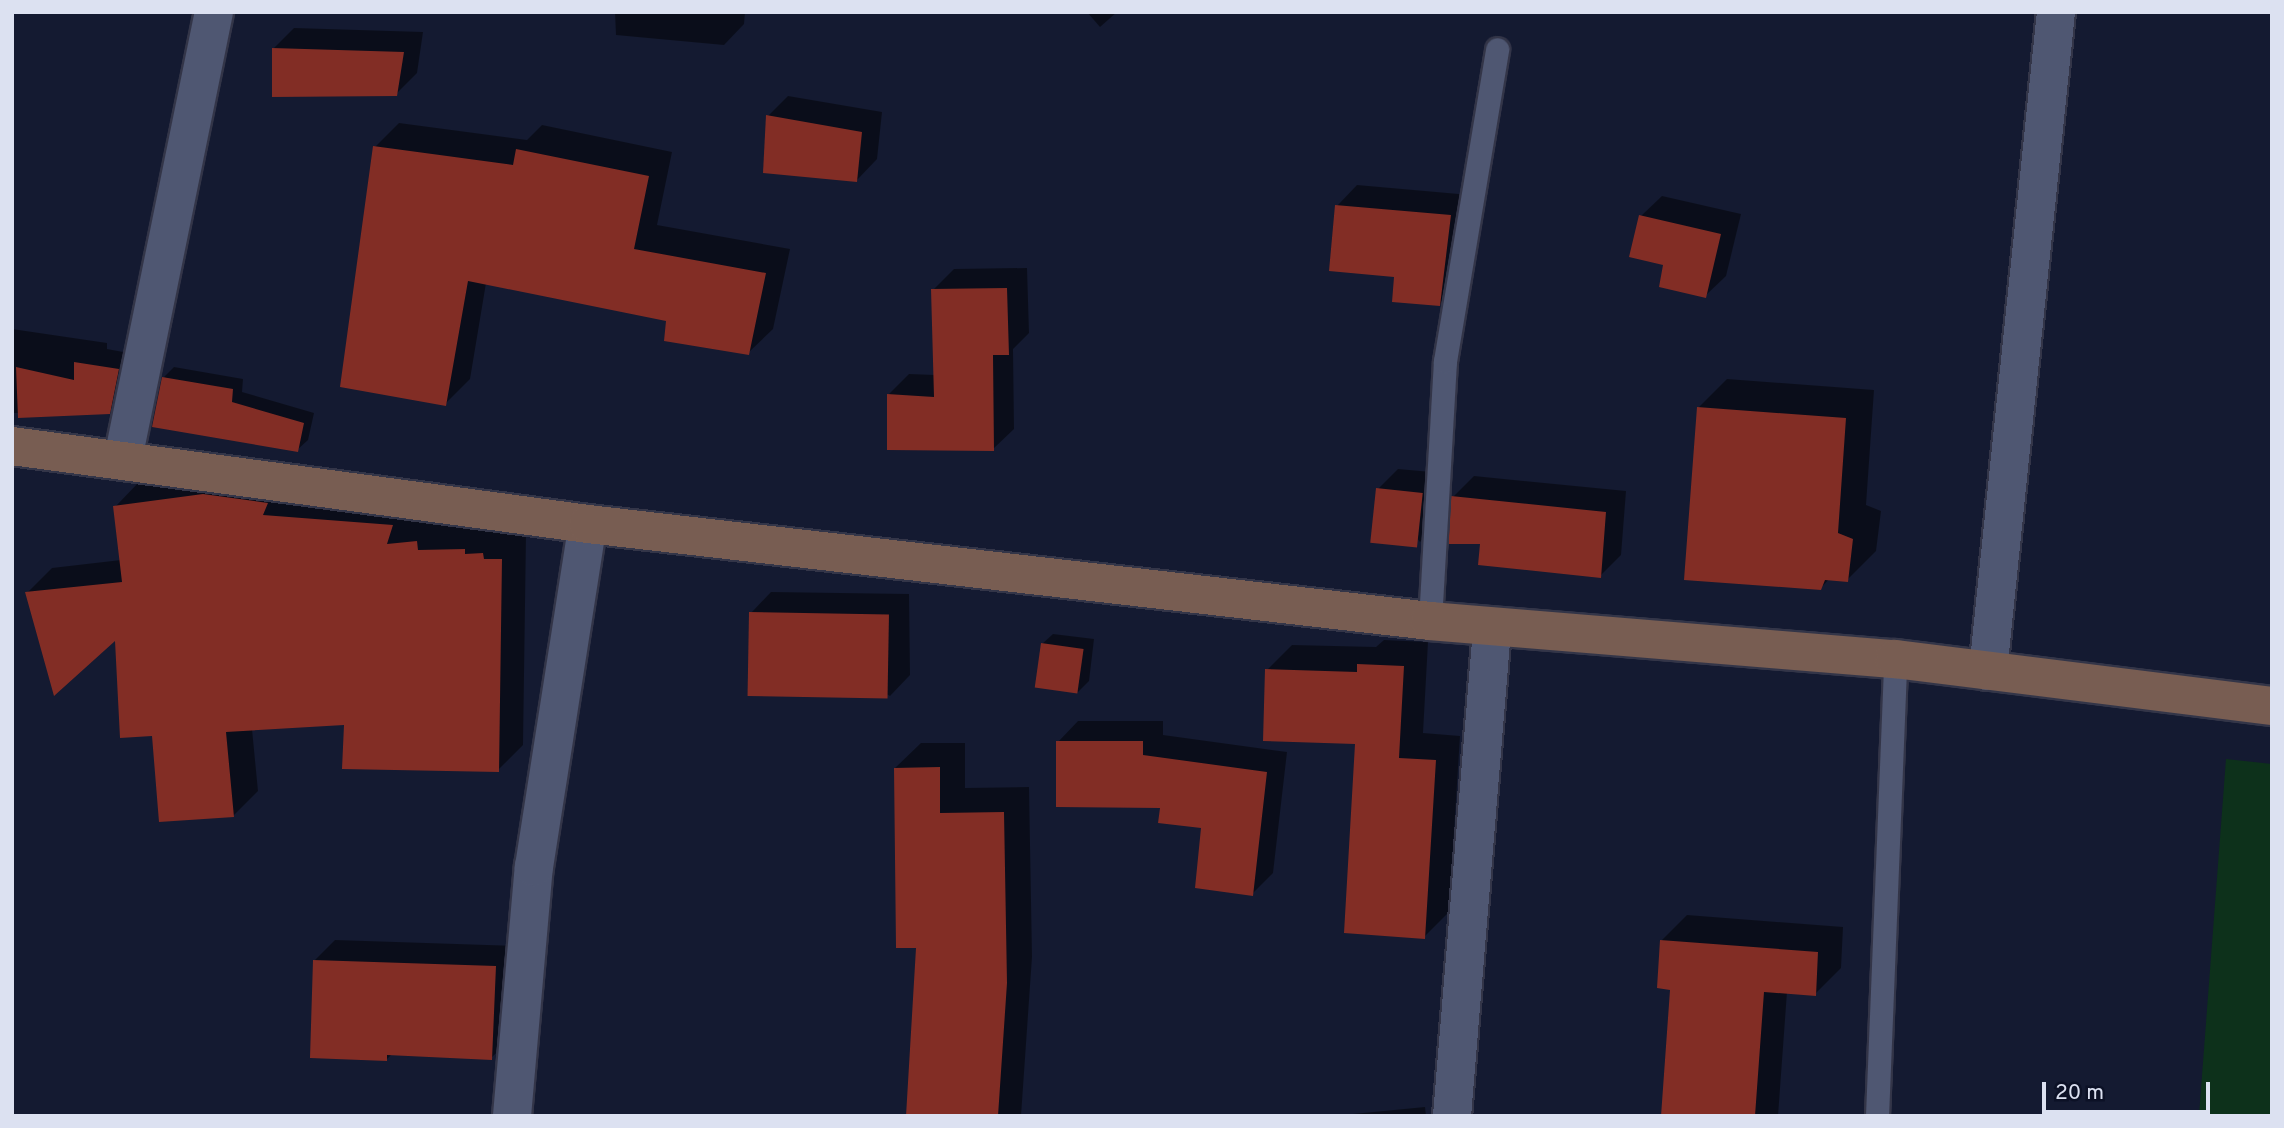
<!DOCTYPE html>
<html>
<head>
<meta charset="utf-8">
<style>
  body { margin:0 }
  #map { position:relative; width:2284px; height:1128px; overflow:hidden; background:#141a31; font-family:Overpass,sans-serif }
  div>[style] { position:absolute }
  .green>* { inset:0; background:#0d311b }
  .shadow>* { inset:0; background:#0007 }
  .building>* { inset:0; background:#822d25; transform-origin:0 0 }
  .roads { filter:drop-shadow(2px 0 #333548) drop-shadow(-2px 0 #333548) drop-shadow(0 2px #333548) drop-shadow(0 -2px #333548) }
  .lane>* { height:23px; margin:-11.5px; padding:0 11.5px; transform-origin:11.5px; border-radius:11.5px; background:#4f5772 }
  .street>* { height:38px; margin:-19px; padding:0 19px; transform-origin:19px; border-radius:19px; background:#4f5772 }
  .secondary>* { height:38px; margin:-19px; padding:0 19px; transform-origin:19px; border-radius:19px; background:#785d52 }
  span { translate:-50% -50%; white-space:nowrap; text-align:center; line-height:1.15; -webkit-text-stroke:6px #0c1126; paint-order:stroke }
  .frame { position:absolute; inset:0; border:14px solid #dce1f1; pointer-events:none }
  .scale { position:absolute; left:2042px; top:1082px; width:168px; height:32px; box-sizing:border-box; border:4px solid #dce1f1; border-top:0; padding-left:9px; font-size:21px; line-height:24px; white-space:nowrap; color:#dce1f1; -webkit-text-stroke:5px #0c1126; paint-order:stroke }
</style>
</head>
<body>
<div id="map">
  <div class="green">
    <i style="clip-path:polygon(2226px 759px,2272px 764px,2272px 1116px,2199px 1115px)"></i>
  </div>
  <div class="shadow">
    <i style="clip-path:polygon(615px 12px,745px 12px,744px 24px,724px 45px,616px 35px)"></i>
    <i style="clip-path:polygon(1087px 12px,1117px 12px,1100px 27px)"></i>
    <i style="clip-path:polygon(294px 28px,423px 32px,417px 73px,396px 94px,273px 49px)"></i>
    <i style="clip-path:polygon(788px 96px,882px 112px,877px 159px,857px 180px,768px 116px)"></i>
    <i style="clip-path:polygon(399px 123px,527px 140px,542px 125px,672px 152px,657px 225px,790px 249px,773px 329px,748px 353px,667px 320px,486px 283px,470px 379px,445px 404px,375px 147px)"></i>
    <i style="clip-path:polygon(1357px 185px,1470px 195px,1460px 284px,1439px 305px,1396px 275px,1337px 206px)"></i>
    <i style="clip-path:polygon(1662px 196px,1741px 214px,1726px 276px,1705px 296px,1666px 264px,1641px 216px)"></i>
    <i style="clip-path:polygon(1027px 268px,1029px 333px,1013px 349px,1014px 429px,993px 449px,889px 394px,909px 374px,935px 375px,933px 290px,954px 269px)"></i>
    <i style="clip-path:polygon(12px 329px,107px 343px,107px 349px,134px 354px,125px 396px,109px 412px,12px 413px)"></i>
    <i style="clip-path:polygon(174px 367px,243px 379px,242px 392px,314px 413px,308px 440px,297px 450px,164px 377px)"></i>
    <i style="clip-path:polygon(1727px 379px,1874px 390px,1866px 505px,1881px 511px,1876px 551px,1847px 580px,1830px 578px,1820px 589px,1698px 408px)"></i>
    <i style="clip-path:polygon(1398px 469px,1443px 473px,1440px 521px,1420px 542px,1378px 489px)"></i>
    <i style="clip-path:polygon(1474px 476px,1626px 491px,1621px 555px,1600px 576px,1482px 543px,1453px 497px)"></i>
    <i style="clip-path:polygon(139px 482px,417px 501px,410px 520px,441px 517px,442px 526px,489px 525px,508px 529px,508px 535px,526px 535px,523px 745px,498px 770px,345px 723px,252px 729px,258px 791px,233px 816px,154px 734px,116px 638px,27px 593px,52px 568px,121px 560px,115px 507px)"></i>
    <i style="clip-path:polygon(771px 592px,909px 594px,910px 675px,890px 696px,751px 613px)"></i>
    <i style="clip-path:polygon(1053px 634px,1094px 639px,1089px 681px,1078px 692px,1042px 644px)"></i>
    <i style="clip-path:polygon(1384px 640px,1428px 642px,1423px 733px,1460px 736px,1449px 912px,1424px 937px,1357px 743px,1267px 670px,1292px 645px,1376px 647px)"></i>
    <i style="clip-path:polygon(1078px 721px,1163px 721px,1163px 735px,1287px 752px,1273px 873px,1252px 894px,1203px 826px,1058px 742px)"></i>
    <i style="clip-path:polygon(921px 743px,965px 743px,965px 788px,1029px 787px,1032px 957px,1021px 1116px,907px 1116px,918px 946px,895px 768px)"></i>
    <i style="clip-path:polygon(1687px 915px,1843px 927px,1841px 968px,1815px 994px,1787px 992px,1778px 1116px,1674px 1116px,1672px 988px,1662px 940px)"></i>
    <i style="clip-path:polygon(335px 940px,515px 946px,512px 1038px,491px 1058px,392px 1054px,386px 1060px,314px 961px)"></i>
    <i style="clip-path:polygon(1425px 1107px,1426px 1116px,1351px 1116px,1353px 1114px)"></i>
  </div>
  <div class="building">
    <i style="clip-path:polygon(272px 48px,404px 52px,397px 96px,272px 97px)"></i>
    <i style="clip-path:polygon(766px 115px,862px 132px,857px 182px,763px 173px)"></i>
    <i style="clip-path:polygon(373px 146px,513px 165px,516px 149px,649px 176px,634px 249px,766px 273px,749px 355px,664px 341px,666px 321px,468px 281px,446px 406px,340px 387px)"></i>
    <i style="clip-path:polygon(1335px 205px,1451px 215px,1440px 306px,1392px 302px,1394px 277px,1329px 271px)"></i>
    <i style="clip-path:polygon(1639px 215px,1721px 234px,1706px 298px,1659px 287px,1663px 265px,1629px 257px)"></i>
    <i style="clip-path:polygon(1007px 288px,1009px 355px,993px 355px,994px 451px,887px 450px,887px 394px,934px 397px,931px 289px)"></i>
    <i style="clip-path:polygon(74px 362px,119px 369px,110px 414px,18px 418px,16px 367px,74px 380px)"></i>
    <i style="clip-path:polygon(162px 377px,233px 389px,232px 402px,304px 423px,298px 452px,152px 427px)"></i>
    <i style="clip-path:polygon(1697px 407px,1846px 418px,1838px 533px,1853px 539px,1848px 582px,1825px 580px,1821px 590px,1684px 580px)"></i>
    <i style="left:1376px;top:488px;width:47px;height:55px;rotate:6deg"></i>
    <i style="clip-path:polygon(203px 494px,268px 503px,263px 515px,393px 525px,387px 544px,417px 541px,418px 550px,465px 549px,465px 554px,483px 553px,484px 559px,502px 559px,499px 772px,342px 769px,344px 725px,226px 732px,234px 817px,159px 822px,152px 736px,120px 738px,115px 641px,54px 696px,25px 592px,122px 582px,113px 506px)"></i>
    <i style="clip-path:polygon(1451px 496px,1606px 512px,1601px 578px,1478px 565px,1480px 544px,1448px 544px)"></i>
    <i style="left:749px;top:612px;width:140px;height:84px;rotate:1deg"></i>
    <i style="left:1041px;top:643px;width:43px;height:45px;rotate:8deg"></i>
    <i style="clip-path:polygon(1357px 664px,1404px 666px,1399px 758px,1436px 760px,1425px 939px,1344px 933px,1355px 744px,1263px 741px,1265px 669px,1357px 672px)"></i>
    <i style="clip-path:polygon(1056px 741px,1143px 741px,1143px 755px,1267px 772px,1253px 896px,1195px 888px,1201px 828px,1158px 823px,1160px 808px,1056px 807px)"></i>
    <i style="clip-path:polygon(940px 767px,940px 813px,1004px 812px,1007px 983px,998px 1116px,906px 1116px,916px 948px,896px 948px,894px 768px)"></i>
    <i style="clip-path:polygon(1660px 940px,1818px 952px,1816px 996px,1764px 992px,1755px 1116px,1661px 1116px,1670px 990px,1657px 988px)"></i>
    <i style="clip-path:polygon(313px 960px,496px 966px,492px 1060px,387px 1055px,387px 1061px,310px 1058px)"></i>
  </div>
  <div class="roads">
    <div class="lane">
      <i style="left:1430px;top:621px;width:260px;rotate:-86.7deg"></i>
      <i style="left:1445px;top:361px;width:316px;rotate:-80.5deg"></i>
      <i style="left:1877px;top:1116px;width:457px;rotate:-87.7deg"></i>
    </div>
    <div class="street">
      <i style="left:123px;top:459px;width:456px;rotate:-78.5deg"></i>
      <i style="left:1988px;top:671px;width:662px;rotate:-84.11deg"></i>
      <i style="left:512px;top:1116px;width:250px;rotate:-85deg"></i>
      <i style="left:534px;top:867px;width:347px;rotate:-81.1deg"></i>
      <i style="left:1452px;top:1116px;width:490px;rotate:-85.3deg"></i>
    </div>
    <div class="secondary">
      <i style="left:12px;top:446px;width:581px;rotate:7.71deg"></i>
      <i style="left:588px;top:524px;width:848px;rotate:6.57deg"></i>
      <i style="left:1430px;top:621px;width:467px;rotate:4.7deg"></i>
      <i style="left:1895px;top:659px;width:380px;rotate:7.1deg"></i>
    </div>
  </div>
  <div class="frame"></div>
  <div class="scale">20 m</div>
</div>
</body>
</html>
